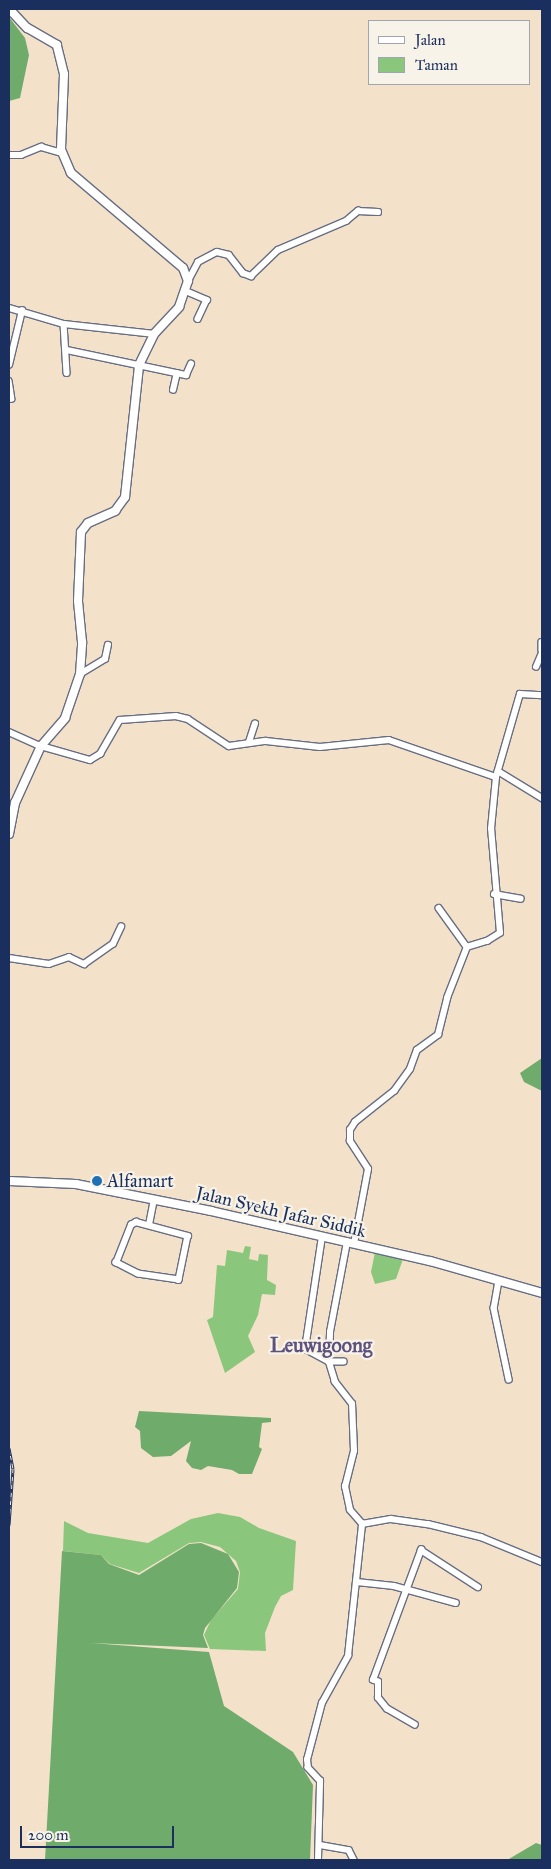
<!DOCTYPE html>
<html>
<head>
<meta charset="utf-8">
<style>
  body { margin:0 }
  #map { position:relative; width:551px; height:1869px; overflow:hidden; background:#f3e2c9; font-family:"IM FELL Great Primer",serif }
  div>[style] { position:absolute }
  .green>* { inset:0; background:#8ac67b }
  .forest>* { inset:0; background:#6fab6b }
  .roads { filter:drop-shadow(1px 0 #676e83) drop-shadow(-1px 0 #676e83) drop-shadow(0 1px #676e83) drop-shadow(0 -1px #676e83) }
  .street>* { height:5.5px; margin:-2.75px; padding:0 2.75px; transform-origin:2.75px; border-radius:2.75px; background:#fff }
  .secondary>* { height:8px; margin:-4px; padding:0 4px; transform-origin:4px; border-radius:4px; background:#fff }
  .rail>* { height:3px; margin-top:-1.5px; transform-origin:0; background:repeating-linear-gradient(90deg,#f7f3e8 0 4px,#1b2f5e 0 8px); box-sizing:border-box; border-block:1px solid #1b2f5e }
  .dots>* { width:14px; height:14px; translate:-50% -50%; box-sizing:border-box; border:2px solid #f7f3e8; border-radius:50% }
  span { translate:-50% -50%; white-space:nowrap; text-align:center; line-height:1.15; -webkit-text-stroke:4.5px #f7f3e8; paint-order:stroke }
  .poi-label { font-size:18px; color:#1b2f5e }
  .left { translate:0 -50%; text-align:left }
  .street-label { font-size:18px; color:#1b2f5e }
  .quarter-label { font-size:20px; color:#5e517d; font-weight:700 }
  .frame { position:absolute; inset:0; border:10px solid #1b2f5e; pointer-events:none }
  .legend { position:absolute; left:368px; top:20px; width:162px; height:65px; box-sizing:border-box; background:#f7f3e8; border:1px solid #9fa5b1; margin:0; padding:6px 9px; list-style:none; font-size:15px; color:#1b2f5e }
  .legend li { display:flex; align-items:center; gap:10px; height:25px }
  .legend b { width:25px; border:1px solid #9fa5b1 }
  .scale { position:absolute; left:20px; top:1826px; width:154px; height:22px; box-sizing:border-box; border:2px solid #1b2f5e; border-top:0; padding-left:6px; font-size:15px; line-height:18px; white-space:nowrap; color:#1b2f5e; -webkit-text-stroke:4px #f7f3e8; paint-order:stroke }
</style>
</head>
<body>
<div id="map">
  <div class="green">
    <i style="clip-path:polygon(245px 1246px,251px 1247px,249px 1259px,258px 1261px,259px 1254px,268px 1255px,267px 1280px,276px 1285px,275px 1295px,262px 1294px,258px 1315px,248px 1336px,255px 1352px,225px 1373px,207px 1320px,213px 1317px,217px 1265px,225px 1266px,227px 1250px,243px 1253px)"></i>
    <i style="clip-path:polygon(375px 1252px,403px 1259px,396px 1279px,375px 1284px,371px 1272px)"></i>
    <i style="clip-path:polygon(218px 1513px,240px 1517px,259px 1528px,296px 1541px,293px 1590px,281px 1596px,275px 1607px,265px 1633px,266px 1651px,210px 1649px,204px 1635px,211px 1620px,238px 1589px,240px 1572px,236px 1561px,220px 1547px,201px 1542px,189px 1543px,139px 1573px,110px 1564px,101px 1555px,63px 1551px,64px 1521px,88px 1533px,148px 1543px,191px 1519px)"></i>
  </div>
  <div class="forest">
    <i style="clip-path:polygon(9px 17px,25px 38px,29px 55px,20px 98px,9px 101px)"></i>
    <i style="clip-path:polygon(542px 1058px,542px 1091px,524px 1082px,520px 1073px)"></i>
    <i style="clip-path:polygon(139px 1411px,271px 1418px,271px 1422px,262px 1423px,259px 1447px,262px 1449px,252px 1474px,239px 1474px,232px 1470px,208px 1466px,201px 1470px,192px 1468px,186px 1461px,191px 1441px,171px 1456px,153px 1457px,141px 1448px,140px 1431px,135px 1427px)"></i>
    <i style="clip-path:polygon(201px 1543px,228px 1554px,239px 1572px,237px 1588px,205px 1628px,203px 1635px,208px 1648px,91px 1643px,209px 1652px,224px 1706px,293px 1752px,313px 1785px,310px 1860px,45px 1860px,62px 1551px,101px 1555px,109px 1564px,139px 1575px,189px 1544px)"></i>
    <i style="clip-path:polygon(536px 1843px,542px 1845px,542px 1860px,507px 1860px)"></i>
  </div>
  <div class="roads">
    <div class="street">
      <i style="left:9px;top:155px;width:12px"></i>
      <i style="left:21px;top:155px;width:22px;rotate:-22deg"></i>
      <i style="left:41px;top:147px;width:22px;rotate:16deg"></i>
      <i style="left:188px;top:281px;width:21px;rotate:-62deg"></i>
      <i style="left:198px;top:262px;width:21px;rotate:-28deg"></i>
      <i style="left:217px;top:252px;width:12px;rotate:14deg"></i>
      <i style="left:229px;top:255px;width:23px;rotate:52deg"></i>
      <i style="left:243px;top:273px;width:9px;rotate:21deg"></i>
      <i style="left:251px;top:276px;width:37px;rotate:-44deg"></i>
      <i style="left:278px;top:250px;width:74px;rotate:-23.1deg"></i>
      <i style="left:346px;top:221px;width:16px;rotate:-40deg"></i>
      <i style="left:358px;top:211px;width:20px;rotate:3deg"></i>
      <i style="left:186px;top:291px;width:23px;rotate:23deg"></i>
      <i style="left:207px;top:300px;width:21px;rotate:115deg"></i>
      <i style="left:9px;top:308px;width:57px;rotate:16.2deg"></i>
      <i style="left:64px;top:324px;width:91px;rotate:6.3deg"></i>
      <i style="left:64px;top:324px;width:49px;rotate:86.5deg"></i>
      <i style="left:67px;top:350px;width:122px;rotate:11.9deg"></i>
      <i style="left:186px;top:375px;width:12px;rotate:-66deg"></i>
      <i style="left:9px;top:365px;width:56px;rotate:-76.5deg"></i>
      <i style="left:9px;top:381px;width:18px;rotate:81deg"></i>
      <i style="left:173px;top:390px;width:17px;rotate:-77deg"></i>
      <i style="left:542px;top:642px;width:8px;rotate:90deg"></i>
      <i style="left:536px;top:667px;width:15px;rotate:-67deg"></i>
      <i style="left:80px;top:674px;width:29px;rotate:-31deg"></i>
      <i style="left:105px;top:659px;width:14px;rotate:-78deg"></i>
      <i style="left:9px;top:732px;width:35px;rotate:24deg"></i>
      <i style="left:41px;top:746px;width:51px;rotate:15.9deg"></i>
      <i style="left:90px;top:760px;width:12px;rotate:-31deg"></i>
      <i style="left:100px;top:754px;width:39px;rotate:-60deg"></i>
      <i style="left:120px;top:720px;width:56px;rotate:-4.1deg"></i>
      <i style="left:176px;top:716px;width:12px;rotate:14deg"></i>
      <i style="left:188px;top:719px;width:49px;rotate:33.4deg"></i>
      <i style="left:229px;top:746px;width:37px;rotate:-8deg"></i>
      <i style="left:266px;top:741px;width:54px;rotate:6.3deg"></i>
      <i style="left:320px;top:747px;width:69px;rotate:-5.8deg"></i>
      <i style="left:389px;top:740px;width:113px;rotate:19.1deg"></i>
      <i style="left:249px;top:742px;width:19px;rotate:-72deg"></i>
      <i style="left:498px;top:771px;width:52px;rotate:31.5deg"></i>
      <i style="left:494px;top:894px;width:27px;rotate:10deg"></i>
      <i style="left:439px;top:908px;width:48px;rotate:54.3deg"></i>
      <i style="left:9px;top:958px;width:40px;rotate:8.5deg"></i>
      <i style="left:49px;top:964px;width:21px;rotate:-19deg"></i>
      <i style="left:69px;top:957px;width:17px;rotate:25deg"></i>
      <i style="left:84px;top:964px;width:35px;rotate:-35deg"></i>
      <i style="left:113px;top:944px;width:19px;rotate:-65deg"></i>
      <i style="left:136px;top:1222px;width:54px;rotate:15.1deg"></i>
      <i style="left:188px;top:1236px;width:45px;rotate:101.6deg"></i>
      <i style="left:179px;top:1280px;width:41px;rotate:-171.7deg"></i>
      <i style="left:138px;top:1274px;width:25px;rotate:-153deg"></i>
      <i style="left:116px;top:1263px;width:41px;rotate:-68.5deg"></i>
      <i style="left:131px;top:1225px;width:6px;rotate:-31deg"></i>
      <i style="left:149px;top:1225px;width:26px;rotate:-79deg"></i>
      <i style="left:354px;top:1244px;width:76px;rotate:-79.4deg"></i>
      <i style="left:368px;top:1169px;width:33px;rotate:-123deg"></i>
      <i style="left:350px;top:1141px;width:11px;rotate:-90deg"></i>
      <i style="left:350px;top:1130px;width:9px;rotate:-58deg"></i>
      <i style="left:355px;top:1122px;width:50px;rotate:-38.5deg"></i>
      <i style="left:394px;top:1091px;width:27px;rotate:-54deg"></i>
      <i style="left:410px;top:1069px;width:20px;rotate:-70deg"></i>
      <i style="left:417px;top:1050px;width:26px;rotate:-36deg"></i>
      <i style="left:438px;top:1035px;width:38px;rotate:-76deg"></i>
      <i style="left:447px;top:998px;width:55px;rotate:-68.6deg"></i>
      <i style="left:467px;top:947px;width:21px;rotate:-17deg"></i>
      <i style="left:487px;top:941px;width:15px;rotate:-32deg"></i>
      <i style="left:500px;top:933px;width:104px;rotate:-94.9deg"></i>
      <i style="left:491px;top:829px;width:52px;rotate:-84.5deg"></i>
      <i style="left:496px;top:777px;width:86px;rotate:-73.9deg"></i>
      <i style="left:520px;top:694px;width:22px;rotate:3deg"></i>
      <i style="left:499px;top:1281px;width:27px;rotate:100deg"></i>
      <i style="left:494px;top:1308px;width:73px;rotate:78.1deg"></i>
      <i style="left:344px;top:1362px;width:15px;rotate:180deg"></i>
      <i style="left:329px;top:1362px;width:30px;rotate:-88deg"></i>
      <i style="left:330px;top:1332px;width:92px;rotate:-79.3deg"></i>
      <i style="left:362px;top:1524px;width:29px;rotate:-10deg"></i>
      <i style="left:391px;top:1519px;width:37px;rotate:8deg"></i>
      <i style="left:428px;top:1524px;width:55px;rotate:13.8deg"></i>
      <i style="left:481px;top:1537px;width:66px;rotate:22.3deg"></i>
      <i style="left:357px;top:1582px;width:37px;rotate:6deg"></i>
      <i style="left:394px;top:1586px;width:64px;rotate:15.3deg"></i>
      <i style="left:415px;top:1725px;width:32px;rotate:-150deg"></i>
      <i style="left:387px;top:1709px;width:14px;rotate:-129deg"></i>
      <i style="left:378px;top:1698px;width:16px;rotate:-90deg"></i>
      <i style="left:378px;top:1682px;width:5px;rotate:-158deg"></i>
      <i style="left:373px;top:1680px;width:139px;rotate:-69.7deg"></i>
      <i style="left:421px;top:1550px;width:68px;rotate:33deg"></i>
      <i style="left:320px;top:1845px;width:29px;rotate:10deg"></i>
      <i style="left:349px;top:1850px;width:11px;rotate:63deg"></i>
      <i style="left:318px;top:1860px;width:79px;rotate:-88.5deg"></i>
      <i style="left:320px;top:1781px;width:18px;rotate:-133deg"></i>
      <i style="left:308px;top:1768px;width:8px;rotate:-97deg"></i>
      <i style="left:307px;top:1760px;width:59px;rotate:-75.3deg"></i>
      <i style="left:322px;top:1703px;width:54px;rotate:-61deg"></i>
      <i style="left:348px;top:1656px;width:133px;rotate:-83.9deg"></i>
      <i style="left:362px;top:1524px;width:18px;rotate:-131deg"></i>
      <i style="left:350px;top:1510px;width:24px;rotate:-102deg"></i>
      <i style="left:345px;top:1487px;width:37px;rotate:-76deg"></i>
      <i style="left:354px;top:1451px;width:47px;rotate:-92.4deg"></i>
      <i style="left:352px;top:1404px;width:28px;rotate:-128deg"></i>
      <i style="left:335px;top:1382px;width:21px;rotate:-107deg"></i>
      <i style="left:329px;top:1362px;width:27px;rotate:-152deg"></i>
      <i style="left:305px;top:1349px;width:113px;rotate:-81.4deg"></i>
    </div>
    <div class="secondary">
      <i style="left:9px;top:834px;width:32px;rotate:-79deg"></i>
      <i style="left:15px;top:803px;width:63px;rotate:-65.5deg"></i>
      <i style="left:41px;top:746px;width:37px;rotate:-49deg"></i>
      <i style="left:65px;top:718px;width:46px;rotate:-71.2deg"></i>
      <i style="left:80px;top:674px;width:32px;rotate:-86deg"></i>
      <i style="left:82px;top:642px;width:41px;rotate:-95.6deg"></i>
      <i style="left:78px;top:601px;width:69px;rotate:-87.5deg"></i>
      <i style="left:81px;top:532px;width:11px;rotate:-52deg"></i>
      <i style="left:88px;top:523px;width:30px;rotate:-24deg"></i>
      <i style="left:115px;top:511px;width:17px;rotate:-54deg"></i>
      <i style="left:125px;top:497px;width:133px;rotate:-83.9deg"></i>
      <i style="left:139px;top:365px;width:34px;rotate:-64deg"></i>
      <i style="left:154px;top:334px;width:37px;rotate:-47deg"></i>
      <i style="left:179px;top:307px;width:28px;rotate:-71deg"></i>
      <i style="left:188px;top:281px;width:14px;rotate:-111deg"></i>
      <i style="left:183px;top:268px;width:147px;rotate:-139.7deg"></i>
      <i style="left:71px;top:173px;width:26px;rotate:-113deg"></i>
      <i style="left:61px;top:149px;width:75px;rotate:-87.7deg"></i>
      <i style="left:64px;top:74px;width:30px;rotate:-104deg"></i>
      <i style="left:57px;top:45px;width:34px;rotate:-150deg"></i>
      <i style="left:27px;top:28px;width:26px;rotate:-133deg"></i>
      <i style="left:9px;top:1181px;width:67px;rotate:2.6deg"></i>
      <i style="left:76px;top:1184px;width:138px;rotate:11.3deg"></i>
      <i style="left:211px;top:1211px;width:225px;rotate:12.9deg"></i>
      <i style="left:430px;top:1261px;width:116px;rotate:15.9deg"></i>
    </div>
  </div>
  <div class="rail">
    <i style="left:9px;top:1448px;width:21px;rotate:79deg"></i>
    <i style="left:13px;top:1469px;width:56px;rotate:94.1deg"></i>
  </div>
  <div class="dots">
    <i style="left:97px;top:1181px;background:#1f6fb2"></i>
  </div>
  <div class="poi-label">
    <span class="left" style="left:107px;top:1181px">Alfamart</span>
  </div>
  <div class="street-label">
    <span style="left:281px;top:1212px;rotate:13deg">Jalan Syekh Jafar Siddik</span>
  </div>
  <div class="quarter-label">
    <span style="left:321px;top:1345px">Leuwigoong</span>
  </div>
  <div class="frame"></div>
  <ul class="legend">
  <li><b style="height:6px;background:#fff"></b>Jalan</li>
  <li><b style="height:14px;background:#8ac67b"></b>Taman</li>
  </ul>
  <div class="scale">200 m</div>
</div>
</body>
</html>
